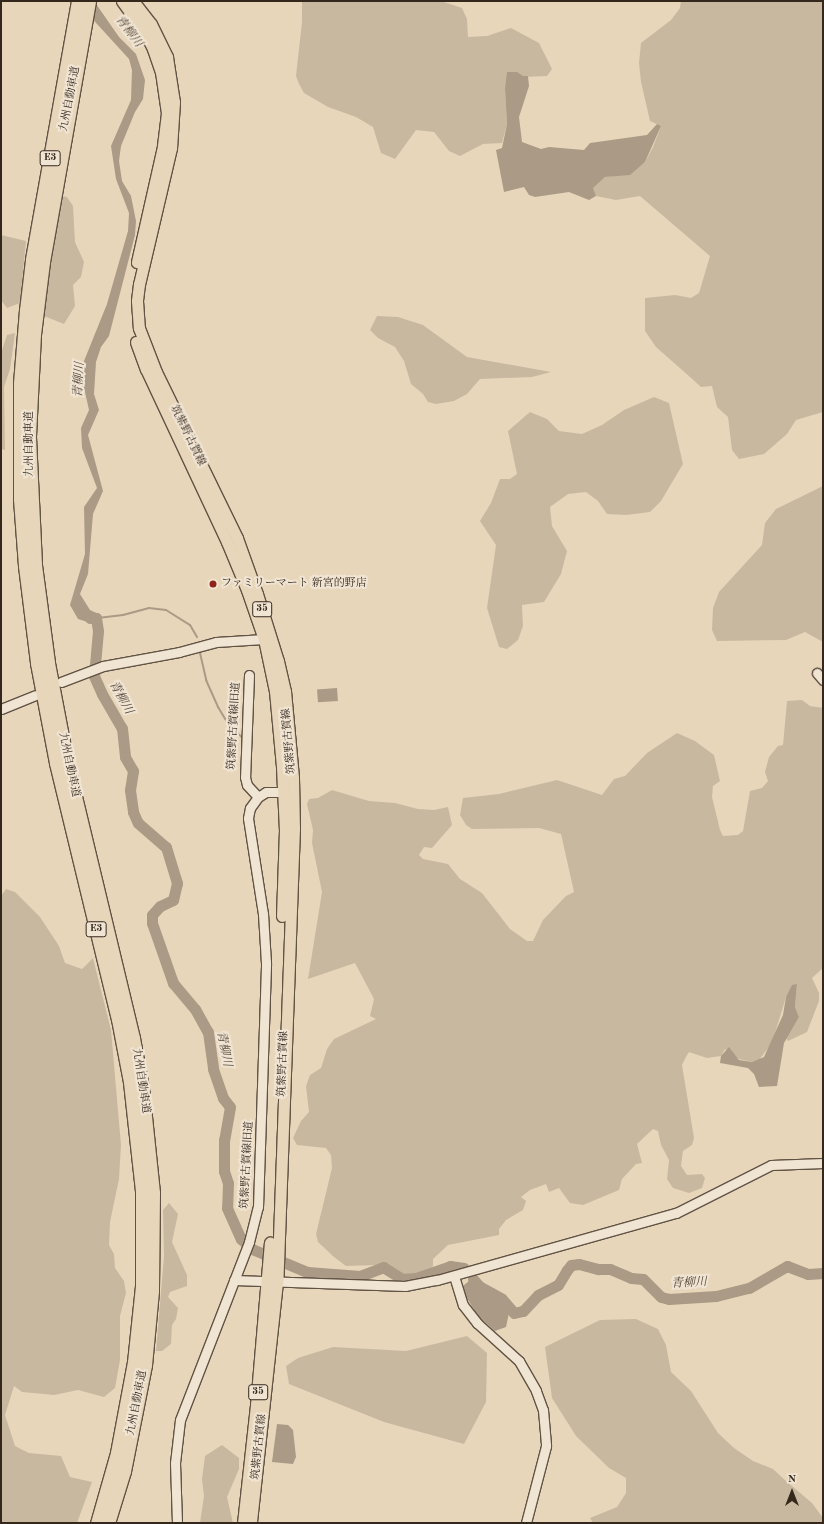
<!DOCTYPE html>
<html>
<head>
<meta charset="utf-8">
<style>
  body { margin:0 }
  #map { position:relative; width:824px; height:1524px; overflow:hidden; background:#e8d6bb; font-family:"Old Standard TT","Noto Serif JP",serif }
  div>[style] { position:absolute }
  .green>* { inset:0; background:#c9b8a0 }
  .water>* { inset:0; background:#ab9a85; transform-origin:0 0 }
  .stream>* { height:2px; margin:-1px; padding:0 1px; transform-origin:1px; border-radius:1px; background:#ab9a85 }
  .river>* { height:11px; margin:-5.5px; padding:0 5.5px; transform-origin:5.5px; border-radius:5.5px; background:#ab9a85 }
  .roads { filter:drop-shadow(1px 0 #615344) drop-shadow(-1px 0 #615344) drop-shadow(0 1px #615344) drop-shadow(0 -1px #615344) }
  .tertiary>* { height:9px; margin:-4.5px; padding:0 4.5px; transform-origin:4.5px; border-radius:4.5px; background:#f0e4d3 }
  .primary>* { height:11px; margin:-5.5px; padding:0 5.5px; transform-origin:5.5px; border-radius:5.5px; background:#e8d6bb }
  .motorway>* { height:13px; margin:-6.5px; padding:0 6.5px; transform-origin:6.5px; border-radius:6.5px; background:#e8d6bb }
  .dots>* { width:11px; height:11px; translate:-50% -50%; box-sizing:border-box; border:2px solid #f0e4d3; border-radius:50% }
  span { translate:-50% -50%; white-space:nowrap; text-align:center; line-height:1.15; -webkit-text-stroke:4px #f0e4d3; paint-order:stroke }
  .shield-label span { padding:1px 3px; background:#f0e4d3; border:1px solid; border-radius:3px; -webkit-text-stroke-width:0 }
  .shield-label { font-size:10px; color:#34271c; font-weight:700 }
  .street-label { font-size:11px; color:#34271c }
  .poi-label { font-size:11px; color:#34271c }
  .left { translate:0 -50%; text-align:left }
  .water-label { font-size:12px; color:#584a3c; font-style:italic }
  .frame { position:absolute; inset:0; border:2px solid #34271c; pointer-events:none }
  .north { position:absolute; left:772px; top:1472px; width:40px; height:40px; -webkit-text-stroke:3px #f0e4d3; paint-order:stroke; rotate:0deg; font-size:11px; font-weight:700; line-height:16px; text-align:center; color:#34271c }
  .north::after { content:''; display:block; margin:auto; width:14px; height:18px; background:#34271c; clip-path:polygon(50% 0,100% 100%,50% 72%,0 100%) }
</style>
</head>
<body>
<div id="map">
  <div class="green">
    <i style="clip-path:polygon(302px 1px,441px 1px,462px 8px,467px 19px,468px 37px,487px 36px,511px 28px,539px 43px,552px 69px,547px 76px,523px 77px,505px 89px,507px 124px,502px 143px,483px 144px,460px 156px,449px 151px,434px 132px,416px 130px,395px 159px,381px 153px,373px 127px,356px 117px,328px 107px,304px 93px,299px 84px,296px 76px,302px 22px)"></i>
    <i style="clip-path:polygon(681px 1px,823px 1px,823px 412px,796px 420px,787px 434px,764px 454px,739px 459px,732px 450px,728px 417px,717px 407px,712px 386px,701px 387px,690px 377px,656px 347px,645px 331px,645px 298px,675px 295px,691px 298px,699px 293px,710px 256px,640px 196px,616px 200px,596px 196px,592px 188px,605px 177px,630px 174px,645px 162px,653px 147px,661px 126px,650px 121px,641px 82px,639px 63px,641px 43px,671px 20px,680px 8px)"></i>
    <i style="clip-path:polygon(62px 196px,67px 197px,73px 206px,75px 242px,84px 262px,81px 277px,73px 285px,75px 306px,64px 324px,44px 316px,44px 308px)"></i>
    <i style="clip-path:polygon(1px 235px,26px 241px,20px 303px,7px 308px,1px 300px)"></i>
    <i style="clip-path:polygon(377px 316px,398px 317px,423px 325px,467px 357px,551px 372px,532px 377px,480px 379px,467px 394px,454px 401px,436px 404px,428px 402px,423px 394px,411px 384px,404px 361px,395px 347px,378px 338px,370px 330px)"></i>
    <i style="clip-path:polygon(15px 333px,10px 369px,4px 387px,5px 450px,1px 449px,1px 353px,7px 335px)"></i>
    <i style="clip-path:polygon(654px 397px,669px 403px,683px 464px,661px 501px,650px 512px,626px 515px,607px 514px,598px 501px,586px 492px,568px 494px,550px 507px,552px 526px,567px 551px,561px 574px,544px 602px,522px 605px,523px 626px,518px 640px,507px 649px,499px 647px,487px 608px,496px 545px,480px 521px,491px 503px,500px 479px,510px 479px,517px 474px,508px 431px,530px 412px,547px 419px,559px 431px,582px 434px,602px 425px,624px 410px)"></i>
    <i style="clip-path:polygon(823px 486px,823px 642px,805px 632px,786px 640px,717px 641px,712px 630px,713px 608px,719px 592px,762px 545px,765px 523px,776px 509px)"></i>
    <i style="clip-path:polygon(802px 700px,810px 706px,823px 708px,823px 968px,812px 978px,819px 993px,819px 1001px,807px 1032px,788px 1041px,786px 1038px,799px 1017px,795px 1007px,797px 984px,786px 997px,772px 1043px,759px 1060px,752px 1062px,739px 1059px,725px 1049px,721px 1056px,707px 1058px,689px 1052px,686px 1057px,682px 1065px,694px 1138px,692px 1145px,683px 1151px,681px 1166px,687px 1175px,702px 1174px,705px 1178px,702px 1188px,689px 1193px,673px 1188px,667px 1179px,669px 1160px,661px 1145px,658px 1131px,653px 1129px,637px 1144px,642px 1163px,636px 1164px,622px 1179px,619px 1190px,583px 1205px,570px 1203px,559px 1188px,549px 1192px,546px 1184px,530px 1190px,521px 1197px,526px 1201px,523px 1210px,506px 1220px,499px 1229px,499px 1235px,448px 1245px,433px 1259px,433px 1266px,425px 1275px,404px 1278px,393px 1269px,378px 1265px,346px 1266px,334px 1257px,318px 1242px,316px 1234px,332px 1168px,331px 1155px,326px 1148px,297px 1145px,293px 1138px,301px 1121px,309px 1112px,306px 1086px,310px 1075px,321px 1068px,327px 1049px,334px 1039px,376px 1019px,370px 1016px,374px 999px,355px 963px,308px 979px,322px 892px,312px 843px,313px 830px,307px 804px,309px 799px,318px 798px,332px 790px,369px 801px,395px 803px,418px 809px,434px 810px,448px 807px,452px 825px,432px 848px,424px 847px,419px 855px,423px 859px,448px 864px,460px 879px,482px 893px,510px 929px,527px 941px,533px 941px,543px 920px,566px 896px,574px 892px,561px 834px,539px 828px,472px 829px,466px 825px,460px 815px,463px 798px,499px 794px,557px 780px,602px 795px,614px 779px,625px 776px,647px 753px,677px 733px,695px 741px,714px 755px,720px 781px,713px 786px,712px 797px,720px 830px,723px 836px,738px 835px,743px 831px,750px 791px,762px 788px,768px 781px,765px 772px,769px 757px,778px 746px,783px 745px,787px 701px)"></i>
    <i style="clip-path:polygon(6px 889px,15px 892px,40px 917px,59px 946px,65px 963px,82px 969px,93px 958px,111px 1030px,121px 1145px,119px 1179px,110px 1222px,109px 1245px,114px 1254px,115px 1268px,124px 1281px,126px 1293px,120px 1316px,120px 1360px,115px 1388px,104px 1397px,78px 1390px,54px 1395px,22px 1392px,14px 1386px,5px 1415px,15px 1446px,29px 1453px,61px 1456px,70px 1477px,92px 1482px,77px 1523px,1px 1523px,1px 896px)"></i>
    <i style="clip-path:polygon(169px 1203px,178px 1214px,172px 1242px,187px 1275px,187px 1286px,170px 1292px,168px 1297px,178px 1308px,176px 1319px,172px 1325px,171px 1344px,162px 1351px,156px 1351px,164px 1256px,163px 1210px)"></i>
    <i style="clip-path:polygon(636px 1319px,658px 1329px,666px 1345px,671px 1372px,691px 1391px,718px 1433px,734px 1448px,753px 1461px,773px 1469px,786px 1481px,812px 1503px,823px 1518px,823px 1523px,593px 1523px,590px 1518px,617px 1507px,626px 1493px,626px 1478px,609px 1468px,576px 1436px,552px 1398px,545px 1347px,600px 1320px)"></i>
    <i style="clip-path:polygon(467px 1336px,487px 1353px,486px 1402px,464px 1444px,384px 1422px,289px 1384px,286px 1366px,298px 1358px,333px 1347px,406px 1351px)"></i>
    <i style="clip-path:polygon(222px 1445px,239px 1458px,239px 1469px,227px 1497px,233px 1523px,200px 1523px,204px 1496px,202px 1479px,205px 1456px)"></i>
  </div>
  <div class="water">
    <i style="clip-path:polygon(76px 1px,94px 1px,119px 37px,136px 54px,145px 80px,143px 99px,135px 112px,121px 146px,119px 161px,122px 181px,131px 196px,136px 221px,135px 235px,109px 336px,101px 347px,96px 362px,94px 394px,99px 410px,88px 435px,103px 491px,93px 514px,88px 574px,80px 594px,90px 610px,101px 615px,100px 626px,78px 619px,70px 605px,85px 554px,84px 507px,97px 488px,82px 448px,81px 428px,89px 410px,81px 374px,84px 361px,107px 304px,128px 231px,129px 213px,116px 179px,111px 146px,131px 100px,132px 70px,129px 59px)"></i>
    <i style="clip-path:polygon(507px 72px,517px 72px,523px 76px,528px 76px,529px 86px,519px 117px,522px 142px,541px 149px,549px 147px,584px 150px,590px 143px,647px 135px,657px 124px,661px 126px,645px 162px,630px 175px,605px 177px,593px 188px,596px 196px,589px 200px,569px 192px,535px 197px,529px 195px,524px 187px,504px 192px,496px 150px,502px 148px,507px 124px,505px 89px)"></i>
    <i style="left:337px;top:688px;width:13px;height:20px;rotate:86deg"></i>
    <i style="clip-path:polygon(797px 984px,795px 1007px,799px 1017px,784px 1043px,777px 1086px,759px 1087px,754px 1074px,748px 1068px,720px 1063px,721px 1056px,729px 1047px,739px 1060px,752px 1062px,764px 1057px,783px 1015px,786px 997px,792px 985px)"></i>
    <i style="clip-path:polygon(469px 1281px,478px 1290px,501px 1303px,509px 1313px,506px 1327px,495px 1331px,478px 1316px,465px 1295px,463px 1286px)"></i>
    <i style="clip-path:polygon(277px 1424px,288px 1425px,293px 1430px,296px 1457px,293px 1464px,272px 1462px)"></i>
  </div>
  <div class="stream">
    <i style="left:98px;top:618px;width:25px;rotate:-7deg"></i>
    <i style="left:123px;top:615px;width:27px;rotate:-15deg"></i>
    <i style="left:149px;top:608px;width:17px;rotate:7deg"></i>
    <i style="left:166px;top:610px;width:28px;rotate:32deg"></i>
    <i style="left:190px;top:625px;width:14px;rotate:60deg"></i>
    <i style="left:200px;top:653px;width:28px;rotate:77deg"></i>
    <i style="left:206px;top:680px;width:30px;rotate:66deg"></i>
    <i style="left:218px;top:707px;width:23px;rotate:59deg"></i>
    <i style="left:230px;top:727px;width:17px;rotate:40deg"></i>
  </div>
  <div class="river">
    <i style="left:90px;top:618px;width:6px"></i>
    <i style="left:96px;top:618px;width:13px;rotate:81deg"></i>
    <i style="left:98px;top:631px;width:45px;rotate:95.1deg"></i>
    <i style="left:94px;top:676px;width:20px;rotate:66deg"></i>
    <i style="left:102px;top:694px;width:39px;rotate:60deg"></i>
    <i style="left:122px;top:728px;width:29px;rotate:84deg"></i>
    <i style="left:125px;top:757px;width:16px;rotate:60deg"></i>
    <i style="left:133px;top:771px;width:19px;rotate:99deg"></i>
    <i style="left:130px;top:790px;width:22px;rotate:82deg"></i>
    <i style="left:133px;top:812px;width:12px;rotate:66deg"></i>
    <i style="left:138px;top:823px;width:37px;rotate:41deg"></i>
    <i style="left:166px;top:847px;width:38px;rotate:73deg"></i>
    <i style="left:177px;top:883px;width:17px;rotate:103deg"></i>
    <i style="left:173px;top:900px;width:14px;rotate:155deg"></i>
    <i style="left:160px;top:906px;width:12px;rotate:132deg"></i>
    <i style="left:152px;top:915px;width:8px;rotate:90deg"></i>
    <i style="left:152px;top:923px;width:64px;rotate:70.7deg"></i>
    <i style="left:173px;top:983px;width:34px;rotate:50deg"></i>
    <i style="left:195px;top:1009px;width:26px;rotate:61deg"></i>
    <i style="left:208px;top:1032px;width:37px;rotate:82deg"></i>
    <i style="left:213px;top:1069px;width:31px;rotate:71deg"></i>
    <i style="left:223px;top:1098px;width:11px;rotate:52deg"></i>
    <i style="left:230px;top:1107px;width:34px;rotate:100deg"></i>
    <i style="left:224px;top:1140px;width:31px;rotate:90deg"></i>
    <i style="left:224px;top:1171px;width:13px;rotate:72deg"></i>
    <i style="left:228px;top:1183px;width:25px;rotate:92deg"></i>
    <i style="left:227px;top:1208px;width:34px;rotate:66deg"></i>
    <i style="left:241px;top:1239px;width:15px;rotate:42deg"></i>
    <i style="left:252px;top:1249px;width:60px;rotate:22.7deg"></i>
    <i style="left:307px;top:1272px;width:53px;rotate:4.3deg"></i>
    <i style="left:360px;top:1276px;width:25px;rotate:-21deg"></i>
    <i style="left:383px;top:1267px;width:22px;rotate:32deg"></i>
    <i style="left:402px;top:1279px;width:14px;rotate:-4deg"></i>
    <i style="left:416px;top:1278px;width:36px;rotate:-19deg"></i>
    <i style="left:450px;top:1266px;width:14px;rotate:8deg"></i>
    <i style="left:473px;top:1279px;width:9px;rotate:49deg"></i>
    <i style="left:479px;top:1286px;width:26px;rotate:29deg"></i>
    <i style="left:502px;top:1299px;width:18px;rotate:49deg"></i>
    <i style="left:514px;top:1313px;width:9px;rotate:-13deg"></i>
    <i style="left:523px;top:1311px;width:22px;rotate:-47deg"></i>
    <i style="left:538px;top:1295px;width:22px;rotate:-27deg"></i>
    <i style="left:558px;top:1285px;width:17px;rotate:-59deg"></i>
    <i style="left:567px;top:1270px;width:6px;rotate:-51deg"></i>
    <i style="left:571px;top:1265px;width:8px;rotate:-7deg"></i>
    <i style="left:579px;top:1264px;width:20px;rotate:15deg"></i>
    <i style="left:598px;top:1269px;width:12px"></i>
    <i style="left:610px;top:1269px;width:23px;rotate:23deg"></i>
    <i style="left:631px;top:1278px;width:12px;rotate:5deg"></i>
    <i style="left:643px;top:1279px;width:25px;rotate:45deg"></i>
    <i style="left:661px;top:1297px;width:8px;rotate:14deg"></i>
    <i style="left:669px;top:1299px;width:47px;rotate:-3.7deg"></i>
    <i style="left:716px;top:1296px;width:34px;rotate:-14deg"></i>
    <i style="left:749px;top:1288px;width:44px;rotate:-30.1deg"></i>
    <i style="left:787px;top:1266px;width:22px;rotate:21deg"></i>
    <i style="left:808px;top:1274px;width:15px;rotate:-4deg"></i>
  </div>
  <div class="roads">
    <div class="tertiary">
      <i style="left:817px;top:673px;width:9px;rotate:49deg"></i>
      <i style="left:249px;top:675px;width:102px;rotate:92.2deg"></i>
      <i style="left:245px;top:777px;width:8px;rotate:76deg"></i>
      <i style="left:247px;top:785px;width:16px;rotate:47deg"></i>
      <i style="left:61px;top:682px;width:45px;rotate:-20.9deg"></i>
      <i style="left:103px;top:666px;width:77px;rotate:-10.4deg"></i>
      <i style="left:179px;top:652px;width:38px;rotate:-15deg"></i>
      <i style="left:216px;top:642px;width:48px;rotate:-3.6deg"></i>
      <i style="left:1px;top:709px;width:37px;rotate:-22deg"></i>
      <i style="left:454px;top:1276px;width:30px;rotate:73deg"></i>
      <i style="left:463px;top:1305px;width:23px;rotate:52deg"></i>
      <i style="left:477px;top:1323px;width:57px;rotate:42.1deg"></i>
      <i style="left:519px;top:1361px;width:34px;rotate:60deg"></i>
      <i style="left:536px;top:1391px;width:20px;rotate:70deg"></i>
      <i style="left:543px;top:1410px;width:36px;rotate:85deg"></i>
      <i style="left:546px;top:1446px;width:80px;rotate:104.6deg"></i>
      <i style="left:234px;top:1280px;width:171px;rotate:2deg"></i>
      <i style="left:405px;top:1286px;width:33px;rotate:-11deg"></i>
      <i style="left:437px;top:1280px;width:248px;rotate:-15.7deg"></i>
      <i style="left:676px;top:1213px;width:106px;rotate:-26.8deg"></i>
      <i style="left:771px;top:1165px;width:52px;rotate:-2.2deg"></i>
      <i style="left:177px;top:1523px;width:60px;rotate:-91.9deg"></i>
      <i style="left:175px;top:1463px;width:43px;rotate:-83.4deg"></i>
      <i style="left:180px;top:1420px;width:191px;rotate:-68.8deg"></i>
      <i style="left:249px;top:1242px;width:36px;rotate:-76deg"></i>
      <i style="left:258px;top:1207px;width:244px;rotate:-88.1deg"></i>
      <i style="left:266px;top:963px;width:49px;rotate:-93.5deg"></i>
      <i style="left:263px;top:914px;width:97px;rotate:-98.9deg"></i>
      <i style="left:248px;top:818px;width:10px;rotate:-79deg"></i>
      <i style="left:250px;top:808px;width:14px;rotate:-54deg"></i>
      <i style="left:258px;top:797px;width:9px;rotate:-32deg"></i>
      <i style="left:266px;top:792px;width:23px"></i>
    </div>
    <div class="primary">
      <i style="left:122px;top:1px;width:37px;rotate:54deg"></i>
      <i style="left:144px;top:31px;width:20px;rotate:63deg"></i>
      <i style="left:153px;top:49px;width:24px;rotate:71deg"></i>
      <i style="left:161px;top:72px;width:41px;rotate:81.7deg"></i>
      <i style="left:167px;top:113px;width:38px;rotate:97deg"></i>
      <i style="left:162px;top:151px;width:114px;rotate:102.7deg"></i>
      <i style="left:133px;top:1px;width:29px;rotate:52deg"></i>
      <i style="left:151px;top:24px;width:37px;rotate:64deg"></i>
      <i style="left:167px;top:57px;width:46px;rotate:81.2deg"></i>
      <i style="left:174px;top:102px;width:46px;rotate:93.7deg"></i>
      <i style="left:171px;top:148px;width:140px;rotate:103.2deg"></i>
      <i style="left:139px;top:284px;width:17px;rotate:97deg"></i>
      <i style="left:137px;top:301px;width:27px;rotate:86deg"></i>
      <i style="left:139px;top:328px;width:47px;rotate:68.9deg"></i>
      <i style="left:156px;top:372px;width:185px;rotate:64deg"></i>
      <i style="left:237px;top:538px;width:59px;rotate:70.3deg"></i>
      <i style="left:257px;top:594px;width:70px;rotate:72.6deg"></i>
      <i style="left:278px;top:661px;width:31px;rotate:77deg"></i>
      <i style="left:285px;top:691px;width:87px;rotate:84.7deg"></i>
      <i style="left:293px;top:778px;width:50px;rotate:88.9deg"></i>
      <i style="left:294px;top:828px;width:454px;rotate:92.1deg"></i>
      <i style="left:277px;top:1282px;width:242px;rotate:96.2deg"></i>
      <i style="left:136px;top:342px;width:29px;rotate:70deg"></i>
      <i style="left:146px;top:369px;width:191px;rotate:64.9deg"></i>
      <i style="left:227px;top:542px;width:52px;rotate:67.4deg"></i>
      <i style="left:247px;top:590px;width:52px;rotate:70.9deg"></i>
      <i style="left:264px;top:639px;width:53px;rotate:78.1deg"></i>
      <i style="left:275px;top:691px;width:76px;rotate:84.7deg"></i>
      <i style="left:282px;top:767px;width:63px;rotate:87.3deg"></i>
      <i style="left:285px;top:830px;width:86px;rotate:92deg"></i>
      <i style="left:243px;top:1523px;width:119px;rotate:-83.7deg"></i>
      <i style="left:256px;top:1405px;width:163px;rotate:-85.1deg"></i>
    </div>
    <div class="motorway">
      <i style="left:78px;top:1px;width:263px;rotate:100.1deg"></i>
      <i style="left:32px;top:260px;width:50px;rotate:96.8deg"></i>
      <i style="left:26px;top:310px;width:73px;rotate:94.7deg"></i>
      <i style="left:20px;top:383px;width:116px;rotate:90deg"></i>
      <i style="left:20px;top:499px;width:67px;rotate:85.7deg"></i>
      <i style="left:25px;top:566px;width:98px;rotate:82.9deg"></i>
      <i style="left:37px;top:663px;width:102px;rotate:79.2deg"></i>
      <i style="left:56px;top:763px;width:263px;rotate:76.4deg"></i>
      <i style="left:118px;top:1019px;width:64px;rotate:79.2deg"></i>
      <i style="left:130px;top:1082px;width:110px;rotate:83.7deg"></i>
      <i style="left:142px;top:1191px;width:95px;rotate:90deg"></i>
      <i style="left:142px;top:1286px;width:76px;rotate:96deg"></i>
      <i style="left:134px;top:1362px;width:93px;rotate:100.6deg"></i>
      <i style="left:117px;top:1453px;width:73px;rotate:105.9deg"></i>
      <i style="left:89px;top:1px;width:265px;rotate:100deg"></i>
      <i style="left:43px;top:262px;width:73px;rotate:97.1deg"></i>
      <i style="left:34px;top:334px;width:103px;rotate:92.8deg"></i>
      <i style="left:29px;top:437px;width:128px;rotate:87.3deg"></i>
      <i style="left:35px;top:565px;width:99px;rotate:82.4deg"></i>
      <i style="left:48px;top:663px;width:102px;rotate:79.2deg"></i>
      <i style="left:67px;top:763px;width:283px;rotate:76.5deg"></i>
      <i style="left:133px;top:1038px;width:51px;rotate:79.8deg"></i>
      <i style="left:142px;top:1088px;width:106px;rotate:84deg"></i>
      <i style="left:153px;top:1193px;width:98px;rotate:90.6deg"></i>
      <i style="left:152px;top:1291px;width:74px;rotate:95.4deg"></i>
      <i style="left:145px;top:1365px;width:108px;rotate:101.2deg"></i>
      <i style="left:124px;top:1471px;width:54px;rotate:107.1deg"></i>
    </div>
  </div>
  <div class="dots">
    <i style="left:213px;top:584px;background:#8f2418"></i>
  </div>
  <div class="shield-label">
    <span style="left:50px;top:158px">E3</span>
    <span style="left:262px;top:609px">35</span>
    <span style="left:96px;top:929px">E3</span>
    <span style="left:258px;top:1392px">35</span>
  </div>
  <div class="street-label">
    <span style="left:71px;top:99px;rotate:-79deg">九州自動車道</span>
    <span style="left:187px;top:436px;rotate:64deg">筑紫野古賀線</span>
    <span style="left:30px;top:444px;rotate:-90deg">九州自動車道</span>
    <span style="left:235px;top:726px;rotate:-87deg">筑紫野古賀線旧道</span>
    <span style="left:290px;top:741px;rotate:-95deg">筑紫野古賀線</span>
    <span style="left:68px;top:765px;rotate:78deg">九州自動車道</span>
    <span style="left:284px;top:1064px;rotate:-88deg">筑紫野古賀線</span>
    <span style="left:140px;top:1081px;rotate:81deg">九州自動車道</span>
    <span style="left:248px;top:1165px;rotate:-87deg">筑紫野古賀線旧道</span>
    <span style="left:138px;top:1403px;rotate:-79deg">九州自動車道</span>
    <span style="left:260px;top:1447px;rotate:-84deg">筑紫野古賀線</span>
  </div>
  <div class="poi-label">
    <span class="left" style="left:221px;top:584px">ファミリーマート 新宮的野店</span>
  </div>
  <div class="water-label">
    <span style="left:128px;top:32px;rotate:53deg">青柳川</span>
    <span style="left:80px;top:380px;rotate:-87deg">青柳川</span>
    <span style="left:120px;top:698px;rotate:61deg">青柳川</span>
    <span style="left:223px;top:1049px;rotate:79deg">青柳川</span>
    <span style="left:689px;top:1284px;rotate:-3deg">青柳川</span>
  </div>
  <div class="frame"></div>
  <div class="north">N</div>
</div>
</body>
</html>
